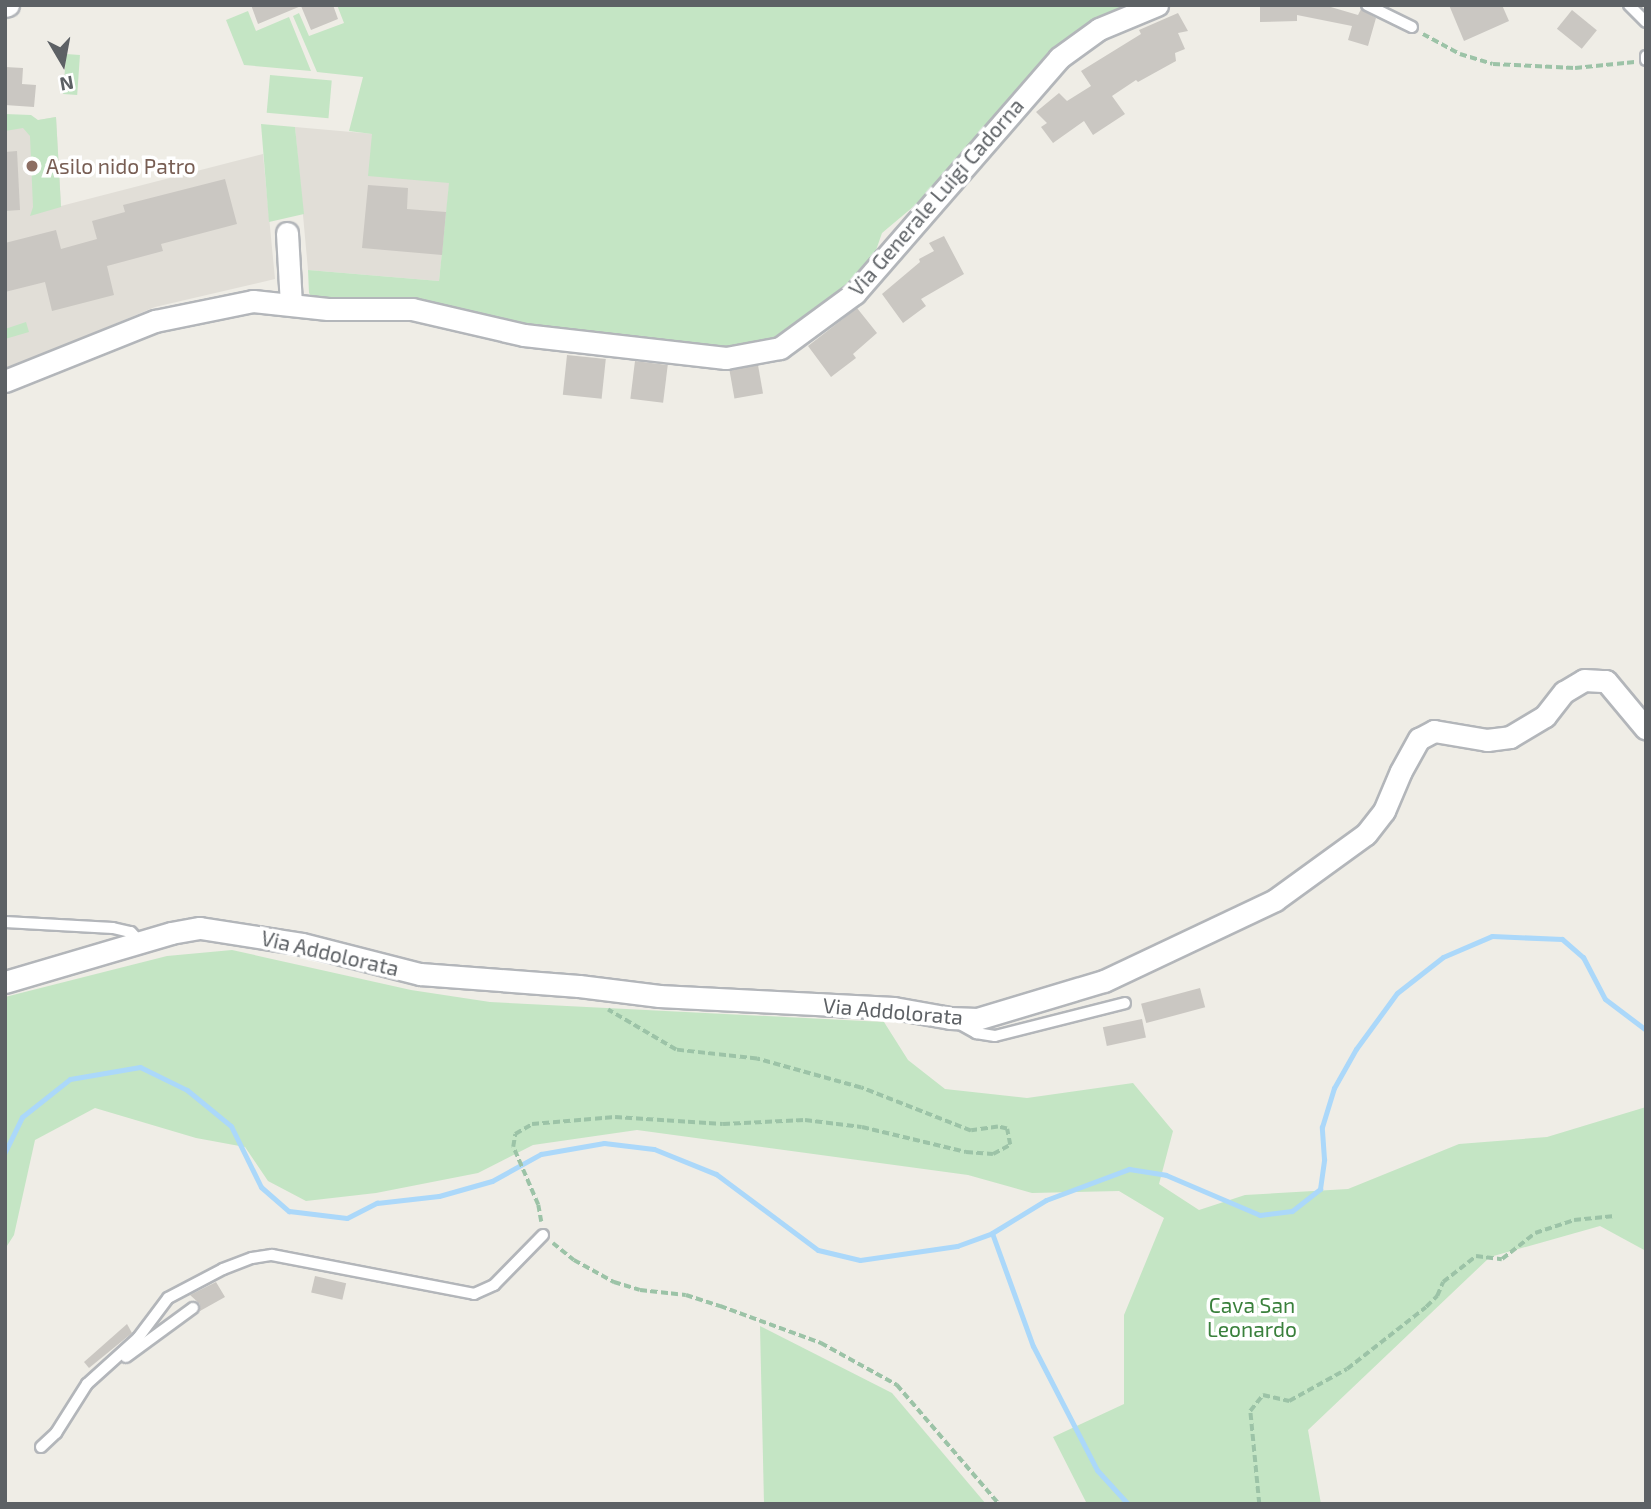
<!DOCTYPE html>
<html>
<head>
<meta charset="utf-8">
<style>
  body { margin:0 }
  #map { position:relative; width:1651px; height:1509px; overflow:hidden; background:#efede6; font-family:"Exo 2",sans-serif }
  div>[style] { position:absolute }
  .education>* { inset:0; background:#e1ded7 }
  .green>* { inset:0; background:#c4e5c4; transform-origin:0 0 }
  .stream>* { height:5px; margin:-2.5px; padding:0 2.5px; transform-origin:2.5px; border-radius:2.5px; background:#abd8fa }
  .building>* { inset:0; background:#cac7c2; transform-origin:0 0 }
  .path>* { height:3.5px; margin-top:-1.75px; transform-origin:0; background:repeating-linear-gradient(90deg,#9cc3a7 0 7px,transparent 0 10.5px) }
  .roads { filter:drop-shadow(2px 0 #b3b6ba) drop-shadow(-2px 0 #b3b6ba) drop-shadow(0 2px #b3b6ba) drop-shadow(0 -2px #b3b6ba) }
  .lane>* { height:10px; margin:-5px; padding:0 5px; transform-origin:5px; border-radius:5px; background:#fff }
  .street>* { height:21px; margin:-10.5px; padding:0 10.5px; transform-origin:10.5px; border-radius:10.5px; background:#fff }
  .dots>* { width:19px; height:19px; translate:-50% -50%; box-sizing:border-box; border:4px solid #fff; border-radius:50% }
  span { translate:-50% -50%; white-space:nowrap; text-align:center; line-height:1.15; -webkit-text-stroke:7px #fff; paint-order:stroke }
  .education-label { font-size:21px; color:#785e54 }
  .left { translate:0 -50%; text-align:left }
  .street-label { font-size:21px; color:#5d6165 }
  .park-label { font-size:21px; color:#3a803c }
  .frame { position:absolute; inset:0; border:7px solid #5d6165; pointer-events:none }
  .north { position:absolute; left:28px; top:28px; width:70px; height:70px; -webkit-text-stroke:5px #fff; paint-order:stroke; rotate:170deg; font-size:19px; font-weight:700; line-height:28px; text-align:center; color:#5d6165 }
  .north::after { content:''; display:block; margin:auto; width:24px; height:32px; background:#5d6165; clip-path:polygon(50% 0,100% 100%,50% 72%,0 100%) }
</style>
</head>
<body>
<div id="map">
  <div class="education">
    <i style="clip-path:polygon(56px 117px,61px 206px,263px 154px,275px 279px,155px 307px,5px 370px,5px 126px)"></i>
    <i style="clip-path:polygon(295px 127px,454px 141px,439px 281px,308px 270px)"></i>
  </div>
  <div class="green">
    <i style="clip-path:polygon(337px 5px,1128px 5px,1085px 28px,926px 196px,882px 233px,873px 259px,834px 302px,765px 344px,745px 350px,314px 300px,309px 293px,308px 270px,439px 281px,449px 183px,368px 176px,372px 134px,349px 131px,363px 77px,317px 72px,293px 16px,299px 13px,309px 36px,344px 23px)"></i>
    <i style="clip-path:polygon(248px 11px,256px 31px,289px 17px,311px 71px,244px 65px,226px 20px)"></i>
    <i style="left:66px;top:54px;width:14px;height:40px;rotate:4deg"></i>
    <i style="left:270px;top:75px;width:62px;height:38px;rotate:5deg"></i>
    <i style="clip-path:polygon(5px 114px,31px 115px,38px 120px,56px 117px,61px 207px,30px 216px,33px 207px,30px 136px,23px 128px,5px 131px)"></i>
    <i style="clip-path:polygon(261px 124px,295px 127px,304px 214px,269px 222px)"></i>
    <i style="clip-path:polygon(26px 322px,29px 332px,5px 339px,5px 329px)"></i>
    <i style="clip-path:polygon(232px 950px,411px 990px,490px 1002px,884px 1022px,908px 1060px,945px 1089px,1027px 1098px,1133px 1083px,1173px 1131px,1159px 1184px,1199px 1210px,1245px 1195px,1348px 1189px,1459px 1144px,1547px 1137px,1646px 1107px,1646px 1251px,1600px 1226px,1490px 1257px,1308px 1430px,1321px 1504px,1087px 1504px,1053px 1437px,1124px 1404px,1124px 1315px,1164px 1218px,1119px 1191px,1032px 1193px,968px 1175px,637px 1130px,533px 1145px,478px 1173px,376px 1193px,306px 1201px,268px 1181px,245px 1147px,196px 1138px,95px 1108px,35px 1140px,14px 1235px,5px 1249px,5px 997px,167px 956px)"></i>
    <i style="clip-path:polygon(760px 1326px,892px 1393px,986px 1504px,764px 1504px)"></i>
  </div>
  <div class="stream">
    <i style="left:5px;top:1152px;width:39px;rotate:-64deg"></i>
    <i style="left:22px;top:1117px;width:61px;rotate:-38.4deg"></i>
    <i style="left:70px;top:1079px;width:71px;rotate:-9.7deg"></i>
    <i style="left:140px;top:1067px;width:52px;rotate:26.1deg"></i>
    <i style="left:187px;top:1090px;width:57px;rotate:39.3deg"></i>
    <i style="left:231px;top:1126px;width:68px;rotate:63.8deg"></i>
    <i style="left:261px;top:1187px;width:37px;rotate:41deg"></i>
    <i style="left:289px;top:1211px;width:58px;rotate:6.9deg"></i>
    <i style="left:347px;top:1218px;width:34px;rotate:-27deg"></i>
    <i style="left:377px;top:1203px;width:62px;rotate:-6.4deg"></i>
    <i style="left:439px;top:1196px;width:55px;rotate:-15.8deg"></i>
    <i style="left:492px;top:1181px;width:56px;rotate:-28.9deg"></i>
    <i style="left:541px;top:1154px;width:64px;rotate:-9.9deg"></i>
    <i style="left:604px;top:1143px;width:50px;rotate:6.8deg"></i>
    <i style="left:654px;top:1149px;width:67px;rotate:22deg"></i>
    <i style="left:716px;top:1174px;width:127px;rotate:36.7deg"></i>
    <i style="left:818px;top:1250px;width:43px;rotate:13.4deg"></i>
    <i style="left:860px;top:1260px;width:98px;rotate:-8.2deg"></i>
    <i style="left:957px;top:1246px;width:37px;rotate:-20deg"></i>
    <i style="left:992px;top:1233px;width:63px;rotate:-31.4deg"></i>
    <i style="left:1046px;top:1200px;width:89px;rotate:-20.5deg"></i>
    <i style="left:1129px;top:1169px;width:37px;rotate:9deg"></i>
    <i style="left:1166px;top:1175px;width:102px;rotate:23.1deg"></i>
    <i style="left:1260px;top:1215px;width:32px;rotate:-7deg"></i>
    <i style="left:1292px;top:1211px;width:36px;rotate:-38deg"></i>
    <i style="left:1320px;top:1189px;width:30px;rotate:-82deg"></i>
    <i style="left:1324px;top:1159px;width:32px;rotate:-94deg"></i>
    <i style="left:1322px;top:1127px;width:41px;rotate:-72.9deg"></i>
    <i style="left:1334px;top:1088px;width:45px;rotate:-60.6deg"></i>
    <i style="left:1356px;top:1049px;width:69px;rotate:-53.8deg"></i>
    <i style="left:1397px;top:993px;width:58px;rotate:-38deg"></i>
    <i style="left:1443px;top:957px;width:53px;rotate:-23.2deg"></i>
    <i style="left:1492px;top:936px;width:70px;rotate:2.5deg"></i>
    <i style="left:1562px;top:939px;width:28px;rotate:41deg"></i>
    <i style="left:1583px;top:957px;width:47px;rotate:62.4deg"></i>
    <i style="left:1605px;top:999px;width:51px;rotate:37.1deg"></i>
    <i style="left:992px;top:1233px;width:120px;rotate:70.1deg"></i>
    <i style="left:1033px;top:1346px;width:140px;rotate:62.7deg"></i>
    <i style="left:1097px;top:1470px;width:46px;rotate:47.6deg"></i>
  </div>
  <div class="building">
    <i style="clip-path:polygon(251px 5px,333px 5px,338px 19px,311px 30px,301px 6px,258px 24px)"></i>
    <i style="clip-path:polygon(1260px 5px,1324px 5px,1358px 15px,1361px 9px,1376px 18px,1368px 46px,1348px 40px,1352px 26px,1297px 15px,1297px 21px,1260px 22px)"></i>
    <i style="clip-path:polygon(1449px 5px,1502px 5px,1509px 21px,1464px 41px)"></i>
    <i style="left:1572px;top:10px;width:32px;height:24px;rotate:39deg"></i>
    <i style="clip-path:polygon(1178px 13px,1188px 31px,1178px 33px,1185px 49px,1175px 53px,1176px 61px,1138px 82px,1136px 80px,1112px 96px,1125px 114px,1093px 135px,1084px 121px,1053px 143px,1041px 127px,1047px 123px,1036px 112px,1059px 93px,1067px 101px,1091px 86px,1081px 71px,1141px 34px,1139px 30px)"></i>
    <i style="clip-path:polygon(5px 67px,23px 68px,22px 84px,36px 85px,34px 107px,5px 105px)"></i>
    <i style="clip-path:polygon(17px 151px,20px 210px,5px 211px,5px 152px)"></i>
    <i style="clip-path:polygon(225px 179px,237px 224px,161px 244px,163px 251px,107px 266px,114px 295px,52px 311px,45px 282px,5px 292px,5px 243px,56px 230px,61px 249px,97px 239px,92px 221px,125px 212px,123px 205px)"></i>
    <i style="clip-path:polygon(368px 185px,408px 188px,407px 209px,446px 212px,442px 255px,362px 248px)"></i>
    <i style="clip-path:polygon(944px 236px,964px 274px,921px 299px,926px 306px,903px 323px,882px 294px,920px 262px,919px 259px,934px 251px,929px 243px)"></i>
    <i style="clip-path:polygon(857px 308px,877px 333px,853px 354px,856px 358px,831px 377px,808px 346px)"></i>
    <i style="left:567px;top:355px;width:39px;height:40px;rotate:6deg"></i>
    <i style="left:635px;top:361px;width:33px;height:38px;rotate:7deg"></i>
    <i style="left:758px;top:365px;width:29px;height:29px;rotate:80deg"></i>
    <i style="left:1200px;top:988px;width:20px;height:61px;rotate:75deg"></i>
    <i style="left:1142px;top:1019px;width:19px;height:40px;rotate:78deg"></i>
    <i style="left:315px;top:1276px;width:32px;height:17px;rotate:13deg"></i>
    <i style="clip-path:polygon(216px 1282px,225px 1297px,200px 1311px,200px 1304px,190px 1295px)"></i>
    <i style="clip-path:polygon(127px 1324px,132px 1333px,89px 1368px,84px 1362px)"></i>
  </div>
  <div class="path">
    <i style="left:1423px;top:34px;width:42px;rotate:28.4deg"></i>
    <i style="left:1460px;top:54px;width:34px;rotate:17deg"></i>
    <i style="left:1493px;top:64px;width:82px;rotate:2.8deg"></i>
    <i style="left:1575px;top:68px;width:60px;rotate:-5.7deg"></i>
    <i style="left:541px;top:1222px;width:17px;rotate:-100deg"></i>
    <i style="left:538px;top:1205px;width:63px;rotate:-113.3deg"></i>
    <i style="left:513px;top:1147px;width:13px;rotate:-81deg"></i>
    <i style="left:515px;top:1134px;width:20px;rotate:-30deg"></i>
    <i style="left:532px;top:1124px;width:83px;rotate:-4.8deg"></i>
    <i style="left:615px;top:1117px;width:108px;rotate:3.7deg"></i>
    <i style="left:723px;top:1124px;width:82px;rotate:-2.8deg"></i>
    <i style="left:805px;top:1120px;width:57px;rotate:7deg"></i>
    <i style="left:862px;top:1127px;width:107px;rotate:13.5deg"></i>
    <i style="left:966px;top:1152px;width:27px;rotate:4deg"></i>
    <i style="left:993px;top:1154px;width:19px;rotate:-28deg"></i>
    <i style="left:1010px;top:1145px;width:16px;rotate:-101deg"></i>
    <i style="left:1007px;top:1129px;width:9px;rotate:-167deg"></i>
    <i style="left:998px;top:1127px;width:27px;rotate:172deg"></i>
    <i style="left:971px;top:1131px;width:118px;rotate:-158.6deg"></i>
    <i style="left:861px;top:1088px;width:108px;rotate:-164.4deg"></i>
    <i style="left:757px;top:1059px;width:81px;rotate:-173.7deg"></i>
    <i style="left:676px;top:1050px;width:79px;rotate:-149.5deg"></i>
    <i style="left:553px;top:1243px;width:27px;rotate:39deg"></i>
    <i style="left:574px;top:1260px;width:46px;rotate:28.8deg"></i>
    <i style="left:614px;top:1282px;width:27px;rotate:17deg"></i>
    <i style="left:640px;top:1290px;width:46px;rotate:6.2deg"></i>
    <i style="left:686px;top:1295px;width:36px;rotate:18deg"></i>
    <i style="left:720px;top:1306px;width:108px;rotate:20.1deg"></i>
    <i style="left:821px;top:1343px;width:87px;rotate:28.9deg"></i>
    <i style="left:897px;top:1385px;width:157px;rotate:49.4deg"></i>
    <i style="left:1259px;top:1504px;width:93px;rotate:-95.5deg"></i>
    <i style="left:1250px;top:1411px;width:21px;rotate:-51deg"></i>
    <i style="left:1263px;top:1395px;width:27px;rotate:13deg"></i>
    <i style="left:1289px;top:1401px;width:66px;rotate:-28.9deg"></i>
    <i style="left:1347px;top:1369px;width:100px;rotate:-38.1deg"></i>
    <i style="left:1426px;top:1307px;width:16px;rotate:-45deg"></i>
    <i style="left:1437px;top:1296px;width:15px;rotate:-67deg"></i>
    <i style="left:1443px;top:1282px;width:42px;rotate:-38.2deg"></i>
    <i style="left:1476px;top:1256px;width:26px;rotate:7deg"></i>
    <i style="left:1502px;top:1259px;width:42px;rotate:-38.2deg"></i>
    <i style="left:1535px;top:1233px;width:41px;rotate:-18.4deg"></i>
    <i style="left:1574px;top:1220px;width:41px;rotate:-5.6deg"></i>
  </div>
  <div class="roads">
    <div class="lane">
      <i style="left:1367px;top:5px;width:50px;rotate:26.1deg"></i>
      <i style="left:1629px;top:5px;width:24px;rotate:45deg"></i>
      <i style="left:1646px;top:56px;width:4px;rotate:90deg"></i>
      <i style="left:5px;top:922px;width:108px;rotate:3.2deg"></i>
      <i style="left:113px;top:928px;width:18px;rotate:13deg"></i>
      <i style="left:131px;top:932px;width:13px;rotate:48deg"></i>
      <i style="left:958px;top:1023px;width:21px;rotate:29deg"></i>
      <i style="left:976px;top:1033px;width:19px;rotate:9deg"></i>
      <i style="left:995px;top:1036px;width:134px;rotate:-14.2deg"></i>
      <i style="left:126px;top:1357px;width:83px;rotate:-36.2deg"></i>
      <i style="left:41px;top:1447px;width:21px;rotate:-43deg"></i>
      <i style="left:56px;top:1433px;width:58px;rotate:-57.7deg"></i>
      <i style="left:87px;top:1384px;width:69px;rotate:-42deg"></i>
      <i style="left:138px;top:1338px;width:50px;rotate:-53.1deg"></i>
      <i style="left:168px;top:1298px;width:62px;rotate:-27.8deg"></i>
      <i style="left:223px;top:1269px;width:31px;rotate:-21deg"></i>
      <i style="left:252px;top:1258px;width:20px;rotate:-9deg"></i>
      <i style="left:272px;top:1255px;width:206px;rotate:10.9deg"></i>
      <i style="left:474px;top:1294px;width:22px;rotate:-24deg"></i>
      <i style="left:494px;top:1285px;width:70px;rotate:-45.6deg"></i>
    </div>
    <div class="street">
      <i style="left:5px;top:6px;width:3px;rotate:-18deg"></i>
      <i style="left:287px;top:233px;width:71px;rotate:86.8deg"></i>
      <i style="left:5px;top:381px;width:162px;rotate:-21.8deg"></i>
      <i style="left:155px;top:321px;width:100px;rotate:-11.5deg"></i>
      <i style="left:253px;top:301px;width:75px;rotate:6.1deg"></i>
      <i style="left:328px;top:309px;width:84px"></i>
      <i style="left:412px;top:309px;width:115px;rotate:13.1deg"></i>
      <i style="left:524px;top:335px;width:203px;rotate:6.5deg"></i>
      <i style="left:726px;top:358px;width:55px;rotate:-10.5deg"></i>
      <i style="left:780px;top:348px;width:93px;rotate:-36.3deg"></i>
      <i style="left:855px;top:293px;width:311px;rotate:-49deg"></i>
      <i style="left:1059px;top:58px;width:49px;rotate:-35.9deg"></i>
      <i style="left:1099px;top:29px;width:63px;rotate:-22.5deg"></i>
      <i style="left:5px;top:982px;width:173px;rotate:-16.4deg"></i>
      <i style="left:171px;top:933px;width:29px;rotate:-10deg"></i>
      <i style="left:200px;top:928px;width:103px;rotate:8.9deg"></i>
      <i style="left:302px;top:944px;width:122px;rotate:14.3deg"></i>
      <i style="left:420px;top:974px;width:159px;rotate:4.3deg"></i>
      <i style="left:579px;top:986px;width:81px;rotate:7.1deg"></i>
      <i style="left:659px;top:996px;width:235px;rotate:2.9deg"></i>
      <i style="left:894px;top:1008px;width:57px;rotate:10.1deg"></i>
      <i style="left:950px;top:1018px;width:27px;rotate:2deg"></i>
      <i style="left:977px;top:1019px;width:133px;rotate:-16.7deg"></i>
      <i style="left:1104px;top:981px;width:189px;rotate:-25.3deg"></i>
      <i style="left:1275px;top:900px;width:112px;rotate:-36deg"></i>
      <i style="left:1366px;top:834px;width:29px;rotate:-52deg"></i>
      <i style="left:1384px;top:811px;width:43px;rotate:-67deg"></i>
      <i style="left:1401px;top:771px;width:37px;rotate:-61deg"></i>
      <i style="left:1419px;top:739px;width:17px;rotate:-28deg"></i>
      <i style="left:1434px;top:731px;width:54px;rotate:9.6deg"></i>
      <i style="left:1487px;top:740px;width:23px;rotate:-7deg"></i>
      <i style="left:1510px;top:737px;width:41px;rotate:-31deg"></i>
      <i style="left:1545px;top:716px;width:31px;rotate:-52deg"></i>
      <i style="left:1564px;top:692px;width:23px;rotate:-31deg"></i>
      <i style="left:1584px;top:680px;width:22px;rotate:3deg"></i>
      <i style="left:1606px;top:681px;width:62px;rotate:50.2deg"></i>
    </div>
  </div>
  <div class="dots">
    <i style="left:32px;top:166px;background:#8d6e63"></i>
  </div>
  <div class="education-label">
    <span class="left" style="left:46px;top:166px">Asilo nido Patro</span>
  </div>
  <div class="street-label">
    <span style="left:936px;top:197px;rotate:-49deg">Via Generale Luigi Cadorna</span>
    <span style="left:330px;top:953px;rotate:13deg">Via Addolorata</span>
    <span style="left:893px;top:1011px;rotate:5deg">Via Addolorata</span>
  </div>
  <div class="park-label">
    <span style="left:1252px;top:1317px">Cava San<br>Leonardo</span>
  </div>
  <div class="frame"></div>
  <div class="north">N</div>
</div>
</body>
</html>
